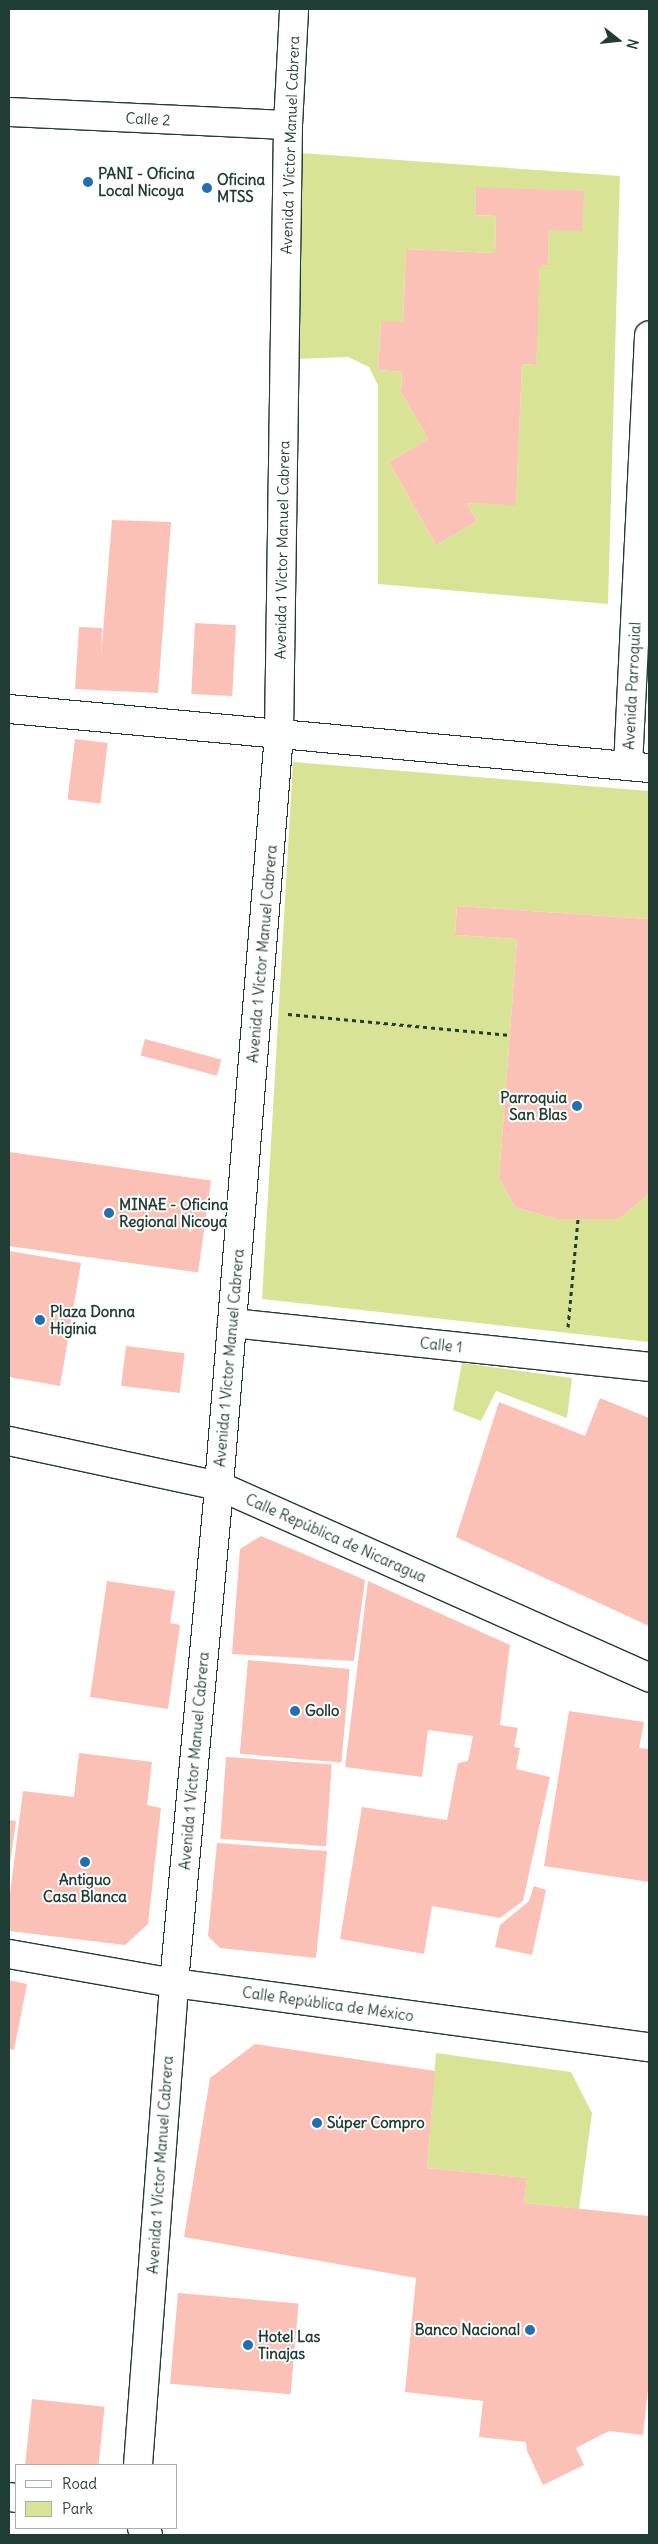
<!DOCTYPE html>
<html>
<head>
<meta charset="utf-8">
<style>
  body { margin:0 }
  #map { position:relative; width:658px; height:2544px; overflow:hidden; background:#fff; font-family:Delius,sans-serif }
  div>[style] { position:absolute }
  .green>* { inset:0; background:#d9e396 }
  .building>* { inset:0; background:#fbc0b6; transform-origin:0 0 }
  .path>* { height:3px; margin-top:-1.5px; transform-origin:0; background:repeating-linear-gradient(90deg,#1f3d34 0 4px,transparent 0 8px) }
  .roads { filter:drop-shadow(1px 0 #1f3d34) drop-shadow(-1px 0 #1f3d34) drop-shadow(0 1px #1f3d34) drop-shadow(0 -1px #1f3d34) }
  .street>* { height:28px; margin:-14px; padding:0 14px; transform-origin:14px; border-radius:14px; background:#fff }
  .secondary>* { height:28px; margin:-14px; padding:0 14px; transform-origin:14px; border-radius:14px; background:#fff }
  .dots>* { width:14px; height:14px; translate:-50% -50%; box-sizing:border-box; border:2px solid #fff; border-radius:50% }
  span { translate:-50% -50%; white-space:nowrap; text-align:center; line-height:1.15; -webkit-text-stroke:4px #fff; paint-order:stroke }
  .street-label { font-size:15px; color:#1f3d34 }
  .poi-label { font-size:15px; color:#1f3d34; font-weight:700 }
  .left { translate:0 -50%; text-align:left }
  .right { translate:-100% -50%; text-align:right }
  .frame { position:absolute; inset:0; border:10px solid #1f3d34; pointer-events:none }
  .legend { position:absolute; left:15px; top:2464px; width:162px; height:65px; box-sizing:border-box; background:#fff; border:1px solid #a5b1ae; margin:0; padding:6px 9px; list-style:none; font-size:15px; color:#1f3d34 }
  .legend li { display:flex; align-items:center; gap:10px; height:25px }
  .legend b { width:25px; border:1px solid #a5b1ae }
  .north { position:absolute; left:593px; top:15px; width:50px; height:50px; -webkit-text-stroke:4px #fff; paint-order:stroke; rotate:106deg; font-size:14px; font-weight:700; line-height:20px; text-align:center; color:#1f3d34 }
  .north::after { content:''; display:block; margin:auto; width:18px; height:22px; background:#1f3d34; clip-path:polygon(50% 0,100% 100%,50% 72%,0 100%) }
</style>
</head>
<body>
<div id="map">
  <div class="green">
    <i style="clip-path:polygon(evenodd,301px 153px,620px 176px,608px 604px,378px 584px,378px 385px,369px 367px,348px 357px,294px 359px,301px 153px,476px 187px,549px 230px,548px 265px,540px 266px,535px 365px,522px 364px,516px 504px,467px 503px,477px 521px,436px 545px,389px 462px,428px 439px,401px 392px,402px 372px,378px 370px,381px 322px,403px 322px,406px 249px,495px 253px,496px 216px,475px 215px,476px 187px)"></i>
    <i style="clip-path:polygon(293px 762px,649px 791px,649px 919px,457px 906px,455px 935px,517px 939px,499px 1178px,515px 1207px,556px 1219px,619px 1219px,649px 1194px,649px 1342px,262px 1299px)"></i>
    <i style="clip-path:polygon(462px 1363px,572px 1378px,567px 1418px,496px 1391px,481px 1421px,453px 1410px)"></i>
    <i style="clip-path:polygon(436px 2053px,571px 2072px,592px 2113px,579px 2209px,524px 2203px,527px 2178px,427px 2168px)"></i>
  </div>
  <div class="building">
    <i style="clip-path:polygon(476px 187px,584px 191px,582px 231px,549px 230px,548px 265px,540px 266px,536px 365px,522px 364px,516px 505px,467px 503px,477px 521px,436px 545px,389px 462px,428px 439px,401px 392px,402px 372px,378px 370px,381px 321px,403px 322px,406px 249px,495px 253px,496px 216px,475px 215px)"></i>
    <i style="clip-path:polygon(112px 520px,171px 522px,158px 693px,75px 689px,79px 627px,102px 628px,101px 657px)"></i>
    <i style="left:195px;top:623px;width:41px;height:71px;rotate:3deg"></i>
    <i style="left:75px;top:739px;width:33px;height:61px;rotate:7deg"></i>
    <i style="clip-path:polygon(457px 906px,649px 919px,649px 1194px,619px 1219px,556px 1219px,515px 1207px,499px 1178px,517px 939px,455px 935px)"></i>
    <i style="left:145px;top:1039px;width:79px;height:17px;rotate:15deg"></i>
    <i style="left:9px;top:1152px;width:204px;height:93px;rotate:8deg"></i>
    <i style="clip-path:polygon(9px 1251px,81px 1263px,60px 1386px,9px 1377px)"></i>
    <i style="left:126px;top:1346px;width:59px;height:40px;rotate:7deg"></i>
    <i style="clip-path:polygon(600px 1398px,649px 1418px,649px 1626px,456px 1537px,499px 1402px,585px 1436px)"></i>
    <i style="clip-path:polygon(261px 1536px,365px 1580px,354px 1661px,232px 1654px,240px 1549px)"></i>
    <i style="clip-path:polygon(107px 1581px,175px 1591px,170px 1623px,180px 1625px,168px 1709px,90px 1697px)"></i>
    <i style="clip-path:polygon(368px 1581px,510px 1645px,500px 1725px,518px 1728px,514px 1747px,520px 1748px,516px 1769px,550px 1777px,523px 1901px,500px 1918px,432px 1906px,424px 1954px,340px 1939px,362px 1807px,447px 1820px,458px 1763px,468px 1761px,473px 1736px,428px 1730px,422px 1777px,345px 1767px)"></i>
    <i style="left:248px;top:1660px;width:102px;height:94px;rotate:5deg"></i>
    <i style="clip-path:polygon(569px 1711px,644px 1722px,639px 1748px,649px 1749px,649px 1882px,544px 1866px)"></i>
    <i style="clip-path:polygon(79px 1753px,152px 1762px,147px 1805px,161px 1808px,148px 1924px,125px 1945px,9px 1931px,9px 1901px,23px 1791px,74px 1797px)"></i>
    <i style="left:226px;top:1757px;width:106px;height:82px;rotate:4deg"></i>
    <i style="clip-path:polygon(9px 1820px,16px 1821px,10px 1864px,9px 1864px)"></i>
    <i style="clip-path:polygon(217px 1843px,327px 1851px,316px 1958px,220px 1948px,208px 1936px)"></i>
    <i style="clip-path:polygon(534px 1886px,546px 1890px,532px 1955px,495px 1947px,500px 1925px,529px 1901px)"></i>
    <i style="clip-path:polygon(9px 1980px,27px 1984px,14px 2050px,9px 2049px)"></i>
    <i style="clip-path:polygon(255px 2044px,435px 2071px,427px 2168px,527px 2178px,524px 2203px,649px 2216px,649px 2381px,643px 2435px,609px 2431px,576px 2448px,584px 2465px,543px 2485px,527px 2451px,526px 2442px,479px 2437px,483px 2401px,405px 2392px,416px 2278px,184px 2237px,210px 2078px)"></i>
    <i style="left:178px;top:2293px;width:121px;height:91px;rotate:5deg"></i>
    <i style="left:32px;top:2399px;width:73px;height:66px;rotate:6deg"></i>
  </div>
  <div class="path">
    <i style="left:288px;top:1014px;width:223px;rotate:5.4deg"></i>
    <i style="left:568px;top:1327px;width:108px;rotate:-84.7deg"></i>
  </div>
  <div class="roads">
    <div class="street">
      <i style="left:9px;top:112px;width:279px;rotate:2.7deg"></i>
      <i style="left:9px;top:709px;width:643px;rotate:5.27deg"></i>
      <i style="left:628px;top:766px;width:431px;rotate:-87.2deg"></i>
      <i style="left:232px;top:1323px;width:419px;rotate:6deg"></i>
      <i style="left:138px;top:2465px;width:483px;rotate:-85.7deg"></i>
      <i style="left:174px;top:1983px;width:499px;rotate:-84.8deg"></i>
      <i style="left:219px;top:1486px;width:755px;rotate:-85.44deg"></i>
      <i style="left:279px;top:733px;width:608px;rotate:-89.15deg"></i>
      <i style="left:288px;top:125px;width:116px;rotate:-87deg"></i>
      <i style="left:9px;top:2497px;width:7px;rotate:8deg"></i>
      <i style="left:142px;top:2528px;width:9px;rotate:49deg"></i>
    </div>
    <div class="secondary">
      <i style="left:9px;top:1441px;width:215px;rotate:12.1deg"></i>
      <i style="left:219px;top:1486px;width:471px;rotate:24deg"></i>
      <i style="left:9px;top:1954px;width:168px;rotate:10deg"></i>
      <i style="left:174px;top:1983px;width:479px;rotate:7.7deg"></i>
    </div>
  </div>
  <div class="dots">
    <i style="left:88px;top:182px;background:#1f6fb2"></i>
    <i style="left:207px;top:188px;background:#1f6fb2"></i>
    <i style="left:577px;top:1106px;background:#1f6fb2"></i>
    <i style="left:109px;top:1213px;background:#1f6fb2"></i>
    <i style="left:40px;top:1320px;background:#1f6fb2"></i>
    <i style="left:295px;top:1711px;background:#1f6fb2"></i>
    <i style="left:85px;top:1862px;background:#1f6fb2"></i>
    <i style="left:317px;top:2123px;background:#1f6fb2"></i>
    <i style="left:530px;top:2330px;background:#1f6fb2"></i>
    <i style="left:248px;top:2345px;background:#1f6fb2"></i>
  </div>
  <div class="street-label">
    <span style="left:148px;top:119px;rotate:3deg">Calle 2</span>
    <span style="left:290px;top:145px;rotate:-88deg">Avenida 1 Víctor Manuel Cabrera</span>
    <span style="left:282px;top:550px;rotate:-89deg">Avenida 1 Víctor Manuel Cabrera</span>
    <span style="left:632px;top:686px;rotate:-87deg">Avenida Parroquial</span>
    <span style="left:262px;top:954px;rotate:-85deg">Avenida 1 Víctor Manuel Cabrera</span>
    <span style="left:441px;top:1345px;rotate:6deg">Calle 1</span>
    <span style="left:229px;top:1358px;rotate:-85deg">Avenida 1 Víctor Manuel Cabrera</span>
    <span style="left:336px;top:1538px;rotate:24deg">Calle República de Nicaragua</span>
    <span style="left:194px;top:1761px;rotate:-85deg">Avenida 1 Víctor Manuel Cabrera</span>
    <span style="left:328px;top:2004px;rotate:8deg">Calle República de México</span>
    <span style="left:160px;top:2165px;rotate:-86deg">Avenida 1 Víctor Manuel Cabrera</span>
  </div>
  <div class="poi-label">
    <span class="left" style="left:98px;top:182px">PANI - Oficina<br>Local Nicoya</span>
    <span class="left" style="left:217px;top:188px">Oficina<br>MTSS</span>
    <span class="right" style="left:567px;top:1106px">Parroquia<br>San Blas</span>
    <span class="left" style="left:119px;top:1213px">MINAE - Oficina<br>Regional Nicoya</span>
    <span class="left" style="left:50px;top:1320px">Plaza Donna<br>Higinia</span>
    <span class="left" style="left:305px;top:1711px">Gollo</span>
    <span style="left:85px;top:1888px">Antiguo<br>Casa Blanca</span>
    <span class="left" style="left:327px;top:2123px">Súper Compro</span>
    <span class="right" style="left:520px;top:2330px">Banco Nacional</span>
    <span class="left" style="left:258px;top:2345px">Hotel Las<br>Tinajas</span>
  </div>
  <div class="frame"></div>
  <ul class="legend">
  <li><b style="height:6px;background:#fff"></b>Road</li>
  <li><b style="height:14px;background:#d9e396"></b>Park</li>
  </ul>
  <div class="north">N</div>
</div>
</body>
</html>
